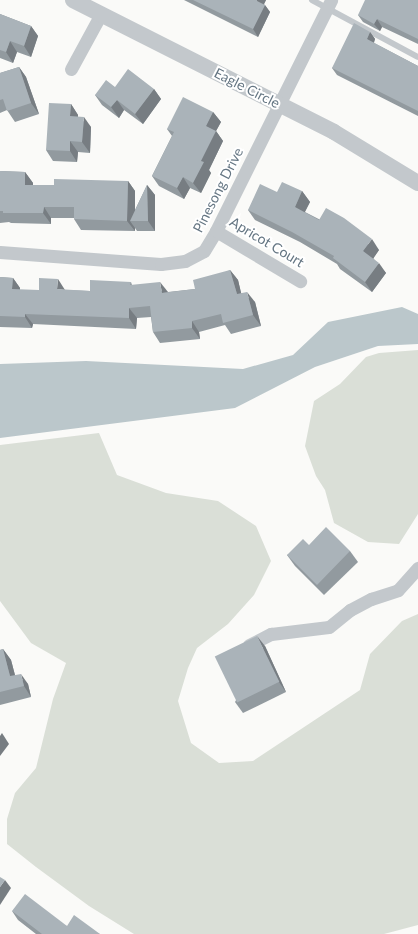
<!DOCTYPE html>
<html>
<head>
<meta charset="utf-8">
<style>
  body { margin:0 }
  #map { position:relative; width:418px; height:934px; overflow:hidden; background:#fafaf8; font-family:Lato,sans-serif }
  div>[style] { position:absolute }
  .green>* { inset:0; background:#dadfd7 }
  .water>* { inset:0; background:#bbc7cb }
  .service>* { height:6px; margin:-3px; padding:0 3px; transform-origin:3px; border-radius:3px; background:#c3c8cc }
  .minor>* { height:13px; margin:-6.5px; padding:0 6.5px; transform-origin:6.5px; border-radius:6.5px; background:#c3c8cc }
  .tertiary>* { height:16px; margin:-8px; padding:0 8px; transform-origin:8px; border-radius:8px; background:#c3c8cc }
  .wall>* { inset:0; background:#929a9f }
  .shaded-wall>* { inset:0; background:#777d82 }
  .building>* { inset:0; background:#aab3b9; transform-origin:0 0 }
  span { translate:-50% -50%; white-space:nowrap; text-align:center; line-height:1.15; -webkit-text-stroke:4px #fff; paint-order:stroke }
  .street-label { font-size:14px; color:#657683 }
</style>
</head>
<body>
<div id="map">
  <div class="green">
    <i style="clip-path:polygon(418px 350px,418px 514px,399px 544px,368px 542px,334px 523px,325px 490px,316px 476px,305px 446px,314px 401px,340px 384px,366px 357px,379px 353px)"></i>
    <i style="clip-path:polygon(99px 433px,117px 475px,166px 493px,218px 501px,256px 526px,271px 561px,254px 595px,228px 624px,197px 648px,188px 668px,178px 701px,191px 743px,219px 763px,253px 761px,360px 690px,370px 654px,402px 621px,418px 614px,418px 925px,384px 934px,134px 934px,89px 906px,36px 867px,7px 844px,7px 819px,15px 793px,36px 768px,53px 699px,66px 663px,31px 643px,0 601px,0 445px)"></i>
  </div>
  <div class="water">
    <i style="clip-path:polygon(402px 307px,418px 314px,418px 344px,378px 346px,315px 367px,235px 408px,0 438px,0 364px,86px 361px,243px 369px,293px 355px,328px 322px)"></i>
  </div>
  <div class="service">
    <i style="left:312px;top:0;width:120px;rotate:28.3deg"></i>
  </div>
  <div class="minor">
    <i style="left:71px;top:69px;width:63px;rotate:-61.4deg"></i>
    <i style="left:216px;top:231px;width:98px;rotate:30.8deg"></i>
    <i style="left:0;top:252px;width:161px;rotate:4.3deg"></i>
    <i style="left:161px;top:264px;width:24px;rotate:-7deg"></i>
    <i style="left:185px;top:261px;width:21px;rotate:-28deg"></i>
    <i style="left:204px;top:251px;width:23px;rotate:-59deg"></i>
    <i style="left:216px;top:231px;width:258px;rotate:-63.5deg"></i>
    <i style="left:249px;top:645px;width:25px;rotate:-27deg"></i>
    <i style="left:271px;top:634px;width:58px;rotate:-6.9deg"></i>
    <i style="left:329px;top:627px;width:27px;rotate:-39deg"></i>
    <i style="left:350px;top:610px;width:24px;rotate:-28deg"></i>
    <i style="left:371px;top:599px;width:28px;rotate:-18deg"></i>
    <i style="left:398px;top:590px;width:30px;rotate:-48deg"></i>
  </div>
  <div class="tertiary">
    <i style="left:73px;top:0;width:292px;rotate:26.8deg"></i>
    <i style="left:334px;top:132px;width:98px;rotate:31.3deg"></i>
  </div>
  <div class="wall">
    <i style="clip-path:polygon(184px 0,266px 0,264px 4px,270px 12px,258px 37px)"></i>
    <i style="clip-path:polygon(418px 0,418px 44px,382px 27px,380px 31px,363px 22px,358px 15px)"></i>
    <i style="clip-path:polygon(0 14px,31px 26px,38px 36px,31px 57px,17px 52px,13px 63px,0 58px)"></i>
    <i style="clip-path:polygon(370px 32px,375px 39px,374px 43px,418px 66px,418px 116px,337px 75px,332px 68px)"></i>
    <i style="clip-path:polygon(19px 67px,26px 77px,39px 114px,15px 122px,7px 110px,0 113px,0 73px)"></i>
    <i style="clip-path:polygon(115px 87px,154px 89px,161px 99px,143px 124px,124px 110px,119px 118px,102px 105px,95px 95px)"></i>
    <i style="clip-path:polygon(71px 104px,78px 115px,78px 117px,91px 127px,90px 153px,78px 152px,77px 162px,53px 161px,46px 150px)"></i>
    <i style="clip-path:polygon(213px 112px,221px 122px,216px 131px,223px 141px,209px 170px,211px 173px,201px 193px,190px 188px,184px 199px,159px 186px,152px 176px,172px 136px,167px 129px)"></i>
    <i style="clip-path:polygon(0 171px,25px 172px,33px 183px,33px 185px,54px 185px,128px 181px,135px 191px,135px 210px,147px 185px,155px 195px,155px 231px,137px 231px,135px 228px,135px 231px,81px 230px,74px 219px,74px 218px,51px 218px,51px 224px,11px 223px,9px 222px,0 223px)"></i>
    <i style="clip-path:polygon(302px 191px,310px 202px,305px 212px,379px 250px,373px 258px,386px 273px,372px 292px,340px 269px,337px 264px,300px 242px,255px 220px,248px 210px,277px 192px)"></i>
    <i style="clip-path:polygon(230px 270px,238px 280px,241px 293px,255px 302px,261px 326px,231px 334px,225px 325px,199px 332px,200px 339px,160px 343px,153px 332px,151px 317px,137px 318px,136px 329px,33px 324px,32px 328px,0 327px,0 277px,13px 278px,20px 288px,20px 290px,65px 290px,90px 291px,131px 282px,132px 285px,168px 292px,195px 289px)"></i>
    <i style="clip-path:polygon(309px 545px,350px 551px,358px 562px,324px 595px,295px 566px,287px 555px)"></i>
    <i style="clip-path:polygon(265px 646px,286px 692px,243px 713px,235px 702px)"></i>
    <i style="clip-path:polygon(3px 649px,11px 660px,15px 675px,28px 684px,31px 697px,0 705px,0 650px)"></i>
    <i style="clip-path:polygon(12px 911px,67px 926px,100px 934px,36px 934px,18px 920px)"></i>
  </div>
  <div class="shaded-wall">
    <i style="clip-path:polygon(257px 0,266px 0,262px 8px,257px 1px)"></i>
    <i style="clip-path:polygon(265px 5px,270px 12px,258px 37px,253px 29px)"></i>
    <i style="clip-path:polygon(377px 19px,382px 27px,380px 31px,374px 24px)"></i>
    <i style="clip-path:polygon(31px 26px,38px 36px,31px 57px,24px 46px)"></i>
    <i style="clip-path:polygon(370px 32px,375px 39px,372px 47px,367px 39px)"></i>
    <i style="clip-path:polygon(10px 41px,17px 52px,13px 63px,6px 52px)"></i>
    <i style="clip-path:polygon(19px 67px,26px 77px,39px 114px,31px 103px)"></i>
    <i style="clip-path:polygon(154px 89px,161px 99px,143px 124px,135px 114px)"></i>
    <i style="clip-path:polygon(117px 100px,124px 110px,119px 118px,111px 107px)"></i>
    <i style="clip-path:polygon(71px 104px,78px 115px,77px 127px,70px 116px)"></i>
    <i style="clip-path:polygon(213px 112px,221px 122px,216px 131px,223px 141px,209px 170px,211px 173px,201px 193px,193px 183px,206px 126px)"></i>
    <i style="clip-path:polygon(84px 117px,91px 127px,90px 153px,82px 142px)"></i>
    <i style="clip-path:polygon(70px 141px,78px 152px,77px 162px,70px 151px)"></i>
    <i style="clip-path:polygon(25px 172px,33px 183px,33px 195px,25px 185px)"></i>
    <i style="clip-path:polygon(183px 177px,190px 188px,184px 199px,177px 188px)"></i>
    <i style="clip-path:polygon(128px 181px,135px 191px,135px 221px,130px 221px,135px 228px,135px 231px,127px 221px)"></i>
    <i style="clip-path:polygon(147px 185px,155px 195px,155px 231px,148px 221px)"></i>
    <i style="clip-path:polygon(302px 191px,310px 202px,302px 217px,295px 207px)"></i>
    <i style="clip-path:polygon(44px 207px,51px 218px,51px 224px,43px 213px)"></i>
    <i style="clip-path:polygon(372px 239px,379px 250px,371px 262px,363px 251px)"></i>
    <i style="clip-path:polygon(379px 263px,386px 273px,372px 292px,365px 282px)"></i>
    <i style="clip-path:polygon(230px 270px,238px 280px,244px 305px,237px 294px)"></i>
    <i style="clip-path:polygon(13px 278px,20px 288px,20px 300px,12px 289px)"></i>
    <i style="clip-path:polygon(58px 279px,65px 290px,57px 289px)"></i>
    <i style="clip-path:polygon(160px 282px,168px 292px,162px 293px)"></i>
    <i style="clip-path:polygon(247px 292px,255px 302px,261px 326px,253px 315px)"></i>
    <i style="clip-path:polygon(129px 308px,137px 318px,136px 329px,129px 318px)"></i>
    <i style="clip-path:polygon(25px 314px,33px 324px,32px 328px,25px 317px)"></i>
    <i style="clip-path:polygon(192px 321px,199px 332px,200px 339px,192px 328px)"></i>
    <i style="clip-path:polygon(257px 636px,265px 646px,286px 692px,279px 682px)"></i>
    <i style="clip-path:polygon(3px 649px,11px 660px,18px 687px,10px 676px)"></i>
    <i style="clip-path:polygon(21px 674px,28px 684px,31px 697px,24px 686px)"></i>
    <i style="clip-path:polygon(2px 733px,9px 744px,0 756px,0 736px)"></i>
    <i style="clip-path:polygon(5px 880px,11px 888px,0 905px,0 887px)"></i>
  </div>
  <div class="building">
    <i style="clip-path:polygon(193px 0,257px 0,257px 1px,265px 5px,253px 29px)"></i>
    <i style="clip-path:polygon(365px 0,418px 0,418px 39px,377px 19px,374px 24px,358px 15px)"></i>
    <i style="clip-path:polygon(0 14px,31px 26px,24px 46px,10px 41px,6px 52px,0 50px)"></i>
    <i style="clip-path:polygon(354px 23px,370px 32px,367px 39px,418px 66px,418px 111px,332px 68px)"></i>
    <i style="clip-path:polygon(19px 67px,31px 103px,7px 111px,3px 99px,0 100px,0 73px)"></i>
    <i style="clip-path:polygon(128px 69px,154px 89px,135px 114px,117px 100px,111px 107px,95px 95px,106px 80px,115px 87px)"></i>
    <i style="clip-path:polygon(183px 97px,213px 112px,206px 126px,216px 131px,201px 161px,204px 162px,193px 183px,183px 177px,177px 188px,152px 176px,174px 132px,167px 129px)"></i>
    <i style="clip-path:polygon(49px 103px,71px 104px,70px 116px,84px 117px,82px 142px,70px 141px,70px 151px,46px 150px)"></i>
    <i style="clip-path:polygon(0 171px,25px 172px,25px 185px,54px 185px,54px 179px,128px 181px,127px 221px,74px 219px,74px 207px,44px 207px,43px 213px,3px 213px,3px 211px,0 211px)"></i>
    <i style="clip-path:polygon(282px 182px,302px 191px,295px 207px,319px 220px,326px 208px,344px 218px,372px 239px,363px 251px,379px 263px,365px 282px,333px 258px,334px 256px,292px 232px,248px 210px,260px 184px,277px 192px)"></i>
    <i style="clip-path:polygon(147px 185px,148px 221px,130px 221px)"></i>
    <i style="clip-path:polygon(230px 270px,237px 294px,247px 292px,253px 315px,223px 323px,221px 314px,192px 321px,192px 328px,153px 332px,150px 306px,129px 308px,129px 318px,25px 314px,25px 317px,0 316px,0 277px,13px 278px,12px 289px,39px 290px,39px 278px,58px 279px,57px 289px,90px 291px,90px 280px,131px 282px,130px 285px,160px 282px,162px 293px,195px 289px,193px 280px)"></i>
    <i style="clip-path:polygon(326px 527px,350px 551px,317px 585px,287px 555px,303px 539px,309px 545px)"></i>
    <i style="left:257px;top:636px;width:51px;height:47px;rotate:64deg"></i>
    <i style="clip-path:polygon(3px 649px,10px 676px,21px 674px,24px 686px,0 692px,0 650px)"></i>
    <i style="clip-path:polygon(0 877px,5px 880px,0 887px)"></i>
    <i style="clip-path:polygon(25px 894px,67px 926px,74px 915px,100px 934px,42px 934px,12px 911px)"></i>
  </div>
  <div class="street-label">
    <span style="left:247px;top:88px;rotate:27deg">Eagle Circle</span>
    <span style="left:218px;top:190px;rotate:-63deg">Pinesong Drive</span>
    <span style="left:267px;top:242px;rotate:31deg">Apricot Court</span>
  </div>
</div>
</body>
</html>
